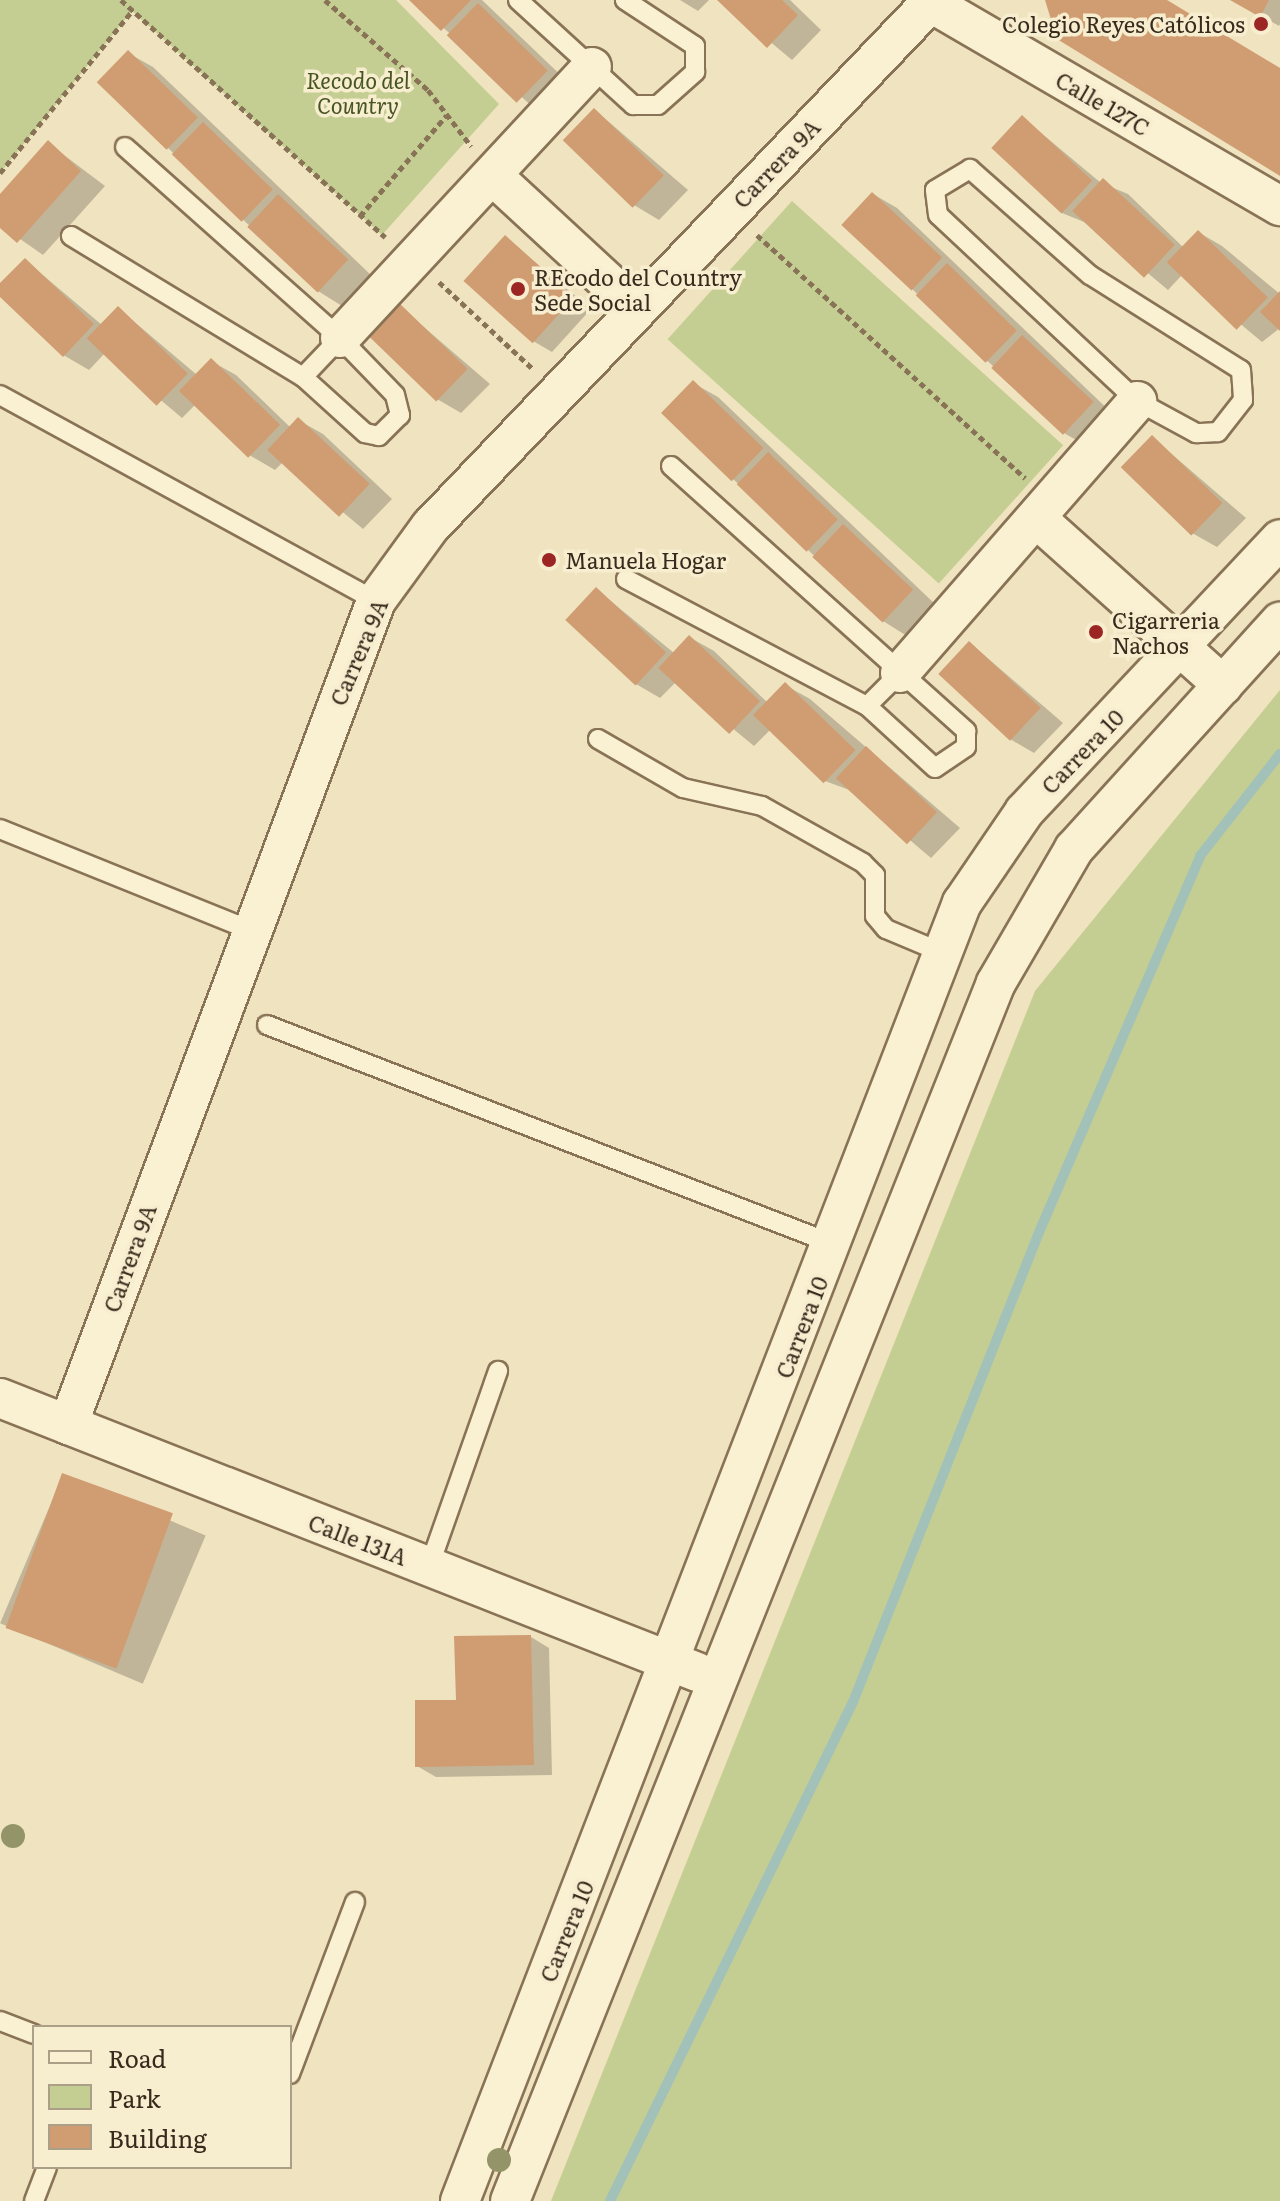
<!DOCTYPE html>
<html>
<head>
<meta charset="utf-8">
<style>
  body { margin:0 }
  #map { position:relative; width:1280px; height:2201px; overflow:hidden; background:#f0e3bf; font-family:Literata,serif }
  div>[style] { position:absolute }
  .green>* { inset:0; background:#c5ce92; transform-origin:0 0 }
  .shadow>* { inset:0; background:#0003; transform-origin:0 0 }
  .stream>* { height:10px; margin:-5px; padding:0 5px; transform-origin:5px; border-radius:5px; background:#a2c1b9 }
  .building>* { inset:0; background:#d09c72; transform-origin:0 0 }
  .path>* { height:5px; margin-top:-2.5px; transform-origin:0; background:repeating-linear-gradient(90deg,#897356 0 6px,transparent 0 10px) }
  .roads { filter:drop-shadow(2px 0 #897356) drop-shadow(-2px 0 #897356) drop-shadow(0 2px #897356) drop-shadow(0 -2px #897356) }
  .lane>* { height:18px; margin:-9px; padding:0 9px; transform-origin:9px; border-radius:9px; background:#faf0d2 }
  .street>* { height:38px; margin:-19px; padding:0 19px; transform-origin:19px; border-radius:19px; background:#faf0d2 }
  .trees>* { width:24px; height:24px; margin:-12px; border-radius:50%; background:#939568 }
  .dots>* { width:22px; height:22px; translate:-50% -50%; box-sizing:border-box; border:4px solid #f7edcf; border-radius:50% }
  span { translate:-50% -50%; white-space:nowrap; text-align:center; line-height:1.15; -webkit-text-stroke:7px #f7edcf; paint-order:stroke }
  .poi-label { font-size:22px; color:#382a1c }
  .right { translate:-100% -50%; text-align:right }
  .left { translate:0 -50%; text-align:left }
  .park-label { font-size:22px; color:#475521; font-style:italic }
  .street-label { font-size:22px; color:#382a1c }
  .legend { position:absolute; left:32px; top:2025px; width:260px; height:144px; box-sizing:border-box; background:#f7edcf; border:2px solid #ab9f87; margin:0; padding:10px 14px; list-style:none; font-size:24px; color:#382a1c }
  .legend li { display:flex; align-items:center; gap:16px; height:40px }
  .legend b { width:40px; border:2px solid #ab9f87 }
</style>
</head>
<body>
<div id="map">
  <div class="green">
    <i style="clip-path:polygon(0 0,396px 0,499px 104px,382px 235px,132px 11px,0 173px)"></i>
    <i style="left:792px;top:201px;width:365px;height:186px;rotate:42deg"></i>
    <i style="clip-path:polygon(1280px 690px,1280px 2201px,551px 2201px,1035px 991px)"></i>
  </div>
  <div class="shadow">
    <i style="clip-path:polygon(412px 0,482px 0,571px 85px,542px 115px)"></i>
    <i style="clip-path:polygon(680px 0,709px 0,698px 11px)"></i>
    <i style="clip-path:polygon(720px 0,790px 0,821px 30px,792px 60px)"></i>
    <i style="clip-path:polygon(1234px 0,1280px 0,1280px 24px,1279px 26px)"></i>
    <i style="clip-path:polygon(128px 53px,153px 67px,371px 275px,342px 306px,318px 291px,168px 148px)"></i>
    <i style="clip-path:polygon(595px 110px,688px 190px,659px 220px,634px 205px)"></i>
    <i style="clip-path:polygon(1022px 117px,1101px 183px,1128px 194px,1183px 247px,1198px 232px,1222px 246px,1280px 294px,1280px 328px,1262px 342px,1182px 275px,1168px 290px,1089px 224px,1062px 213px)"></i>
    <i style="clip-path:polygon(48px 143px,105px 186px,43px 255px,0 225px,0 197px)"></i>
    <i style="clip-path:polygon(873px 194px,897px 208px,1116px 417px,1087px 446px,1062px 432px,844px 224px)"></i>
    <i style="clip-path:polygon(505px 237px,591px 309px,552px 352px,533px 341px)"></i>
    <i style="clip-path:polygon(25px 260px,102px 325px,118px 308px,197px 375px,211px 361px,236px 375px,291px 428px,298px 420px,323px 434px,392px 499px,363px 529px,283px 462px,275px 470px,251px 456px,196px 404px,182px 418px,105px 353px,89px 370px,65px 356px,0 294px)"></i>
    <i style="clip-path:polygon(397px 304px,490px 384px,461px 413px,437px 399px)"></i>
    <i style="clip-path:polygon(693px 383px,718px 397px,936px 605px,907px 636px,883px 621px,733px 479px)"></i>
    <i style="clip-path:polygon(1153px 438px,1246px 518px,1217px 547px,1192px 533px)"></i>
    <i style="clip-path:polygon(596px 589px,674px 653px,689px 637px,714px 651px,768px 703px,785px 685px,810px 699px,960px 828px,931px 858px,852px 791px,825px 781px,771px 729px,754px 746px,676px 682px,660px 698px,636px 684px)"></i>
    <i style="clip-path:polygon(970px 643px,1063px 723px,1034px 753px,1010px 739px)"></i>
    <i style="left:63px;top:1475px;width:155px;height:161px;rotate:23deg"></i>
    <i style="clip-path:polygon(531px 1637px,549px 1648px,552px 1775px,436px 1777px,417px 1766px,458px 1702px)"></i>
  </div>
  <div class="stream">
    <i style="left:610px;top:2201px;width:555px;rotate:-64.04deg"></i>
    <i style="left:853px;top:1702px;width:508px;rotate:-68.39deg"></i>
    <i style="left:1040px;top:1230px;width:407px;rotate:-66.8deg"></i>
    <i style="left:1200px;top:856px;width:130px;rotate:-51.9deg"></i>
  </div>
  <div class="building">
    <i style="clip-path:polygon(409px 0,471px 0,441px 31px)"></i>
    <i style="clip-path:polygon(717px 0,782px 0,798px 15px,767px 48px)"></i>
    <i style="clip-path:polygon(1045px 0,1167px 0,1280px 68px,1280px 176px,1057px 39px)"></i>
    <i style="clip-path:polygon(1230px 0,1269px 0,1260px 17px)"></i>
    <i style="left:478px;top:3px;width:97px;height:45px;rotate:44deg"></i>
    <i style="left:128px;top:50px;width:97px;height:45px;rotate:44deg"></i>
    <i style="left:594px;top:108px;width:97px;height:45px;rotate:44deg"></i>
    <i style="left:1022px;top:115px;width:96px;height:45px;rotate:43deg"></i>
    <i style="left:203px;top:122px;width:97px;height:45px;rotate:44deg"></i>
    <i style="clip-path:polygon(48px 140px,81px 171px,17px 243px,0 228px,0 194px)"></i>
    <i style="left:1103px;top:178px;width:98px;height:45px;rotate:43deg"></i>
    <i style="left:872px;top:192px;width:96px;height:45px;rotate:43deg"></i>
    <i style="left:278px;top:194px;width:96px;height:45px;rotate:43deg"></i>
    <i style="left:1198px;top:230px;width:97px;height:45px;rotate:44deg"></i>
    <i style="left:505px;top:235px;width:93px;height:62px;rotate:42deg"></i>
    <i style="clip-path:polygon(25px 258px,94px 324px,63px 357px,0 297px,0 283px)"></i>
    <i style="left:947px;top:263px;width:97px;height:45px;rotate:44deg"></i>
    <i style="clip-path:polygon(1280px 291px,1280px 331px,1260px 312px)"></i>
    <i style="left:397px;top:301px;width:98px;height:45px;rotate:44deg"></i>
    <i style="left:118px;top:306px;width:97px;height:45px;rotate:44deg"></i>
    <i style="left:1022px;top:335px;width:98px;height:45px;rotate:43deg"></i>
    <i style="left:211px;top:358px;width:96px;height:46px;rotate:44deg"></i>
    <i style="left:693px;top:380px;width:98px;height:46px;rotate:44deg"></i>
    <i style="left:298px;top:417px;width:98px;height:45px;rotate:43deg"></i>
    <i style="left:1152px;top:435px;width:98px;height:45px;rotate:44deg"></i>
    <i style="left:768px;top:452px;width:97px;height:45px;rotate:44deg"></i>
    <i style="left:843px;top:524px;width:96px;height:45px;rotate:43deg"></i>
    <i style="left:596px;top:587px;width:96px;height:45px;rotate:43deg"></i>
    <i style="left:689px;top:635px;width:97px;height:45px;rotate:43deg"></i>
    <i style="left:969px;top:641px;width:98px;height:45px;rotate:43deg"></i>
    <i style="left:785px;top:682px;width:98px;height:46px;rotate:44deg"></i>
    <i style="left:866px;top:746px;width:97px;height:44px;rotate:43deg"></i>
    <i style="left:62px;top:1473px;width:118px;height:165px;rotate:20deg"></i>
    <i style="clip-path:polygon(531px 1635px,534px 1765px,415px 1767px,415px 1700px,456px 1700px,454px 1636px)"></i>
  </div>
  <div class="path">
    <i style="left:121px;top:0;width:355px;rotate:41.9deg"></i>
    <i style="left:325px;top:0;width:137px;rotate:41.1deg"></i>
    <i style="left:428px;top:90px;width:71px;rotate:52.5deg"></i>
    <i style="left:0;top:173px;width:209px;rotate:-50.8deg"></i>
    <i style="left:360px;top:216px;width:133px;rotate:-49.3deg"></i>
    <i style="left:757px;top:235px;width:362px;rotate:42.2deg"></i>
    <i style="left:439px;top:282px;width:129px;rotate:42.8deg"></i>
  </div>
  <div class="roads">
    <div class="lane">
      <i style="left:518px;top:0;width:156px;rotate:42.4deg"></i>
      <i style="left:633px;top:105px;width:25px"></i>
      <i style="left:658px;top:105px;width:50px;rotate:-41.7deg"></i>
      <i style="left:695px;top:72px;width:26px;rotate:-90deg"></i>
      <i style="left:695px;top:46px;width:84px;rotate:-146.7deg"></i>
      <i style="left:125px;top:147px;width:288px;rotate:41.6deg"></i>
      <i style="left:340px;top:338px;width:79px;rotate:46deg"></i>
      <i style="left:395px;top:395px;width:21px;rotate:76deg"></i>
      <i style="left:400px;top:415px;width:30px;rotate:135deg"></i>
      <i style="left:379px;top:436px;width:14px;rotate:-168deg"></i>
      <i style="left:365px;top:433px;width:84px;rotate:-137.9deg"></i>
      <i style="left:970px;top:169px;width:160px;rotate:41.5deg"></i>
      <i style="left:1090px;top:275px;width:178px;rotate:32.2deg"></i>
      <i style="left:1241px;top:370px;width:30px;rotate:86deg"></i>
      <i style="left:1243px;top:400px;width:41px;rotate:128deg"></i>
      <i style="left:1218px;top:432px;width:22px;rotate:177deg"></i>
      <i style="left:1196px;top:433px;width:67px;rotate:-151.5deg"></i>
      <i style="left:1137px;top:401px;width:272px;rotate:-136.9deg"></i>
      <i style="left:938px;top:215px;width:25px;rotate:-97deg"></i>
      <i style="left:935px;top:190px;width:41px;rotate:-31deg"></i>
      <i style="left:71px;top:236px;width:271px;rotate:31.3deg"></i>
      <i style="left:303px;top:377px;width:54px;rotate:-46.5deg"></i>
      <i style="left:0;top:395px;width:429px;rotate:28.7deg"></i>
      <i style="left:671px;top:466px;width:397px;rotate:41.9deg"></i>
      <i style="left:966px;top:731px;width:16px;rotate:90deg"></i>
      <i style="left:966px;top:747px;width:37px;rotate:146deg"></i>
      <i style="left:935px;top:768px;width:92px;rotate:-137.6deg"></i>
      <i style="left:626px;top:579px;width:272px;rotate:27.8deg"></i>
      <i style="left:867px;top:706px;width:47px;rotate:-45deg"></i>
      <i style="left:598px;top:739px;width:98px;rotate:30deg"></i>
      <i style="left:683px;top:788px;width:81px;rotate:12.8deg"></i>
      <i style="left:762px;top:806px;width:116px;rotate:29.4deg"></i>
      <i style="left:863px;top:863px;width:17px;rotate:45deg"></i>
      <i style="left:875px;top:875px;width:41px;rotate:90deg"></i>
      <i style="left:875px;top:916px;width:17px;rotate:50deg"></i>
      <i style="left:886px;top:929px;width:62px;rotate:22.8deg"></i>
      <i style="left:0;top:829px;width:267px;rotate:22deg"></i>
      <i style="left:267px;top:1025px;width:607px;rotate:21.15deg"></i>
      <i style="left:429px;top:1567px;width:208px;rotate:-70.6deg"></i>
      <i style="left:0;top:2021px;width:36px;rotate:21deg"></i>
      <i style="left:290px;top:2074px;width:184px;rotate:-69.3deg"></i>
      <i style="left:34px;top:2201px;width:36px;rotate:-69deg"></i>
    </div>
    <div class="street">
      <i style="left:926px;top:0;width:410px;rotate:30.2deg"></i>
      <i style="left:493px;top:176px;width:193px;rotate:42.7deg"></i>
      <i style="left:340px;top:338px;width:370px;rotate:-47.1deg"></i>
      <i style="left:1036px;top:518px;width:251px;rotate:41.8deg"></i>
      <i style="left:900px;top:673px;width:361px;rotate:-48.9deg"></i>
      <i style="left:0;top:1398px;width:749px;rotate:21.46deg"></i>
      <i style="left:68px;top:1425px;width:880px;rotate:-69.5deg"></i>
      <i style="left:376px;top:601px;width:92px;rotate:-53.9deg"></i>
      <i style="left:430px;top:527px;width:729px;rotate:-46.33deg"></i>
      <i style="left:460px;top:2201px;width:1392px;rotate:-68.86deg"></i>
      <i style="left:962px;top:903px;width:110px;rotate:-55.7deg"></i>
      <i style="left:1024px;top:812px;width:374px;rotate:-46.8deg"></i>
      <i style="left:510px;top:2201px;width:1311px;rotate:-68.25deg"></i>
      <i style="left:996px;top:983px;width:155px;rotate:-59.8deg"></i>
      <i style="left:1074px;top:849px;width:307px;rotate:-47.8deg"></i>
    </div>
  </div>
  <div class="trees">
    <i style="left:13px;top:1836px"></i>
    <i style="left:499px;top:2160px"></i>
  </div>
  <div class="dots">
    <i style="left:1261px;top:24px;background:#9b2623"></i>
    <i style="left:518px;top:289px;background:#9b2623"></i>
    <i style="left:549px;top:560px;background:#9b2623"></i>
    <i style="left:1096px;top:632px;background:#9b2623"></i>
  </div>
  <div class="poi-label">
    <span class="right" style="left:1245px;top:24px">Colegio Reyes Católicos</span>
    <span class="left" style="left:534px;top:289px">REcodo del Country<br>Sede Social</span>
    <span class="left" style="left:565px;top:560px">Manuela Hogar</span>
    <span class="left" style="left:1112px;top:632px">Cigarreria<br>Nachos</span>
  </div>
  <div class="park-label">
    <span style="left:358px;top:92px">Recodo del<br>Country</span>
  </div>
  <div class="street-label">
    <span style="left:1103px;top:103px;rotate:30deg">Calle 127C</span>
    <span style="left:776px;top:163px;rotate:-46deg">Carrera 9A</span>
    <span style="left:358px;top:652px;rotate:-67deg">Carrera 9A</span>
    <span style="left:1082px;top:751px;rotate:-46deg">Carrera 10</span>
    <span style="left:129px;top:1258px;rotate:-70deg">Carrera 9A</span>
    <span style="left:801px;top:1327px;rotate:-69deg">Carrera 10</span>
    <span style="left:358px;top:1539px;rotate:21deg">Calle 131A</span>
    <span style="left:566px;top:1931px;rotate:-68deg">Carrera 10</span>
  </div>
  <ul class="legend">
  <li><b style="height:10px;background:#faf0d2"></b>Road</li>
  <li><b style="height:22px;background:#c5ce92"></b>Park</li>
  <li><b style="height:22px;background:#d09c72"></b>Building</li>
  </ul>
</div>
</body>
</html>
